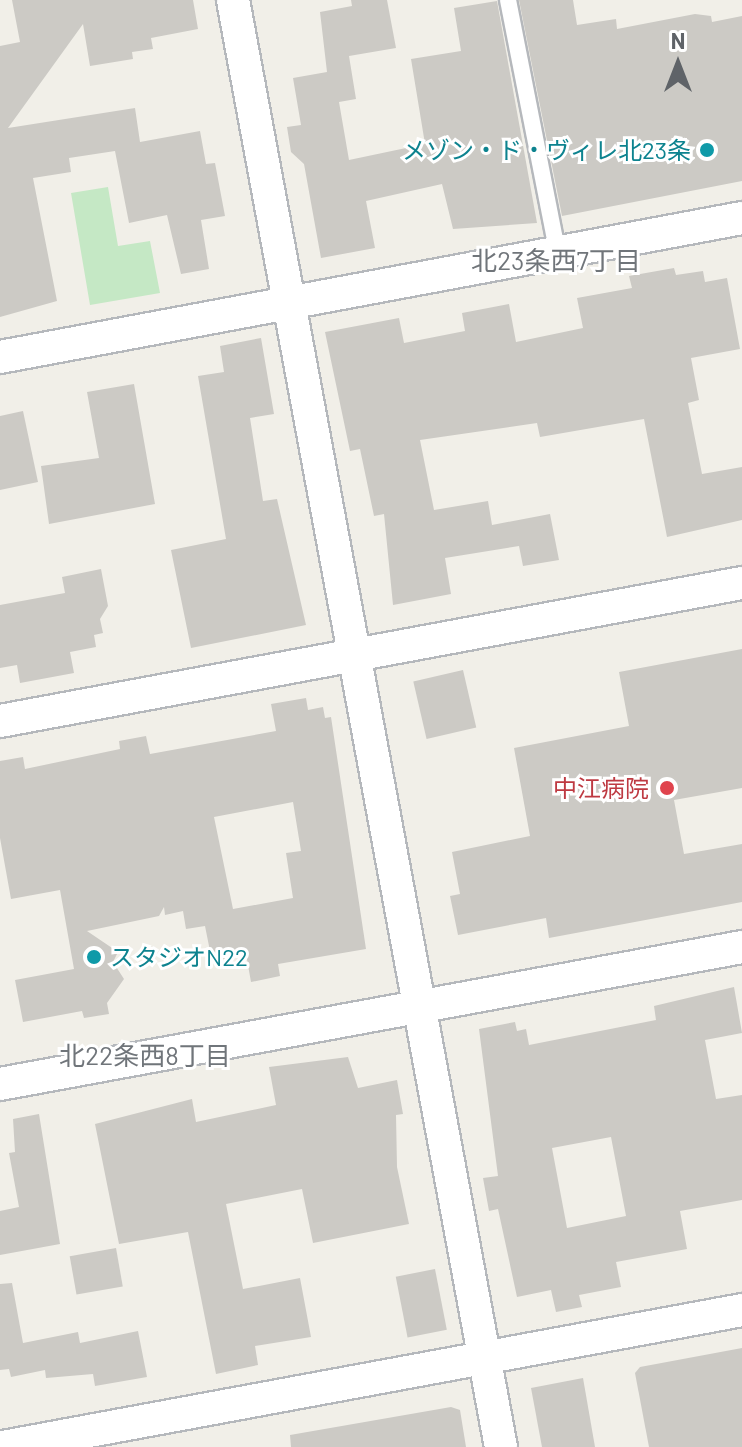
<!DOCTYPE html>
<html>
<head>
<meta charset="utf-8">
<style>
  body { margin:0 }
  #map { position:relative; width:742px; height:1447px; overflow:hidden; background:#f1efe8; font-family:Barlow,"Noto Sans JP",sans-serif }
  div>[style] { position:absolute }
  .green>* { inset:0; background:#c5e8c5 }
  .building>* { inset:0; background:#cccac5; transform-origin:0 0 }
  .roads { filter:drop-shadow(2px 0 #b5b8bc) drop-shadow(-2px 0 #b5b8bc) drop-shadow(0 2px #b5b8bc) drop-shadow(0 -2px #b5b8bc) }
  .service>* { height:16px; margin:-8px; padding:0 8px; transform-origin:8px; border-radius:8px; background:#fff }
  .minor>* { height:32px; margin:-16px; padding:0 16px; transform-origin:16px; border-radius:16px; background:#fff }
  .dots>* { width:22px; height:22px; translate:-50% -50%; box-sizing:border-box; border:4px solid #fff; border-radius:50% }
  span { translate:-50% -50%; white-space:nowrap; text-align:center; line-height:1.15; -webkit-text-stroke:6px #fff; paint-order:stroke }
  .culture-label { font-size:24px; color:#0d838f }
  .right { translate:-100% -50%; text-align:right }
  .left { translate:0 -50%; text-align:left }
  .health-label { font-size:24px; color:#be3a42 }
  .neighbourhood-label { font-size:26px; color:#70757a }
  .north { position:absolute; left:638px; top:24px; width:80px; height:80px; -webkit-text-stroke:6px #fff; paint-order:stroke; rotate:0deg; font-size:22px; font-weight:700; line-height:32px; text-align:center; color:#5f6368 }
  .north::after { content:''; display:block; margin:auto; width:28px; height:36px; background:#5f6368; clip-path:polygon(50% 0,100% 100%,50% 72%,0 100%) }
</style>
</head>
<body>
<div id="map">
  <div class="green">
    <i style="clip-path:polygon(108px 187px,118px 246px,150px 241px,160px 293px,90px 305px,71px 193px)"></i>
  </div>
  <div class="building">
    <i style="clip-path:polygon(12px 0,193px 0,198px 29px,151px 38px,153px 49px,132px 52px,133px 59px,90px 66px,83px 24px,8px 128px,135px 108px,140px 142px,200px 131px,206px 164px,215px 163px,225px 216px,201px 220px,209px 269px,181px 274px,167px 215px,129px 223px,115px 151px,69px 158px,71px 172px,33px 178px,57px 301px,0 317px,0 46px,20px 42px)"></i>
    <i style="clip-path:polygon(351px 0,387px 0,396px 48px,349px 56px,356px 99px,339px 102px,349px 160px,425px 144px,411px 59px,461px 51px,454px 8px,497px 1px,537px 223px,453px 229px,442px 184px,366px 201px,375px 248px,321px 258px,304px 164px,291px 152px,287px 127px,301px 125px,293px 78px,327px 72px,320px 12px,352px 6px)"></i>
    <i style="clip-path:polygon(519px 0,573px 0,577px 25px,616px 19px,617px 29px,695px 14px,711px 16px,712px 22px,742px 16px,742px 181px,562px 216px)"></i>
    <i style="clip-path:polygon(674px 268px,676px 275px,703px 271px,705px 282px,727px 278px,740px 349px,691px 358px,699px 400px,688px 403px,702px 474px,742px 467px,742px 520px,667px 537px,644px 419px,540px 437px,537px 423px,420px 440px,434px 510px,488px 501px,492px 525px,550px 514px,559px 560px,523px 566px,519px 546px,445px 558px,451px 594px,393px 605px,384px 514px,374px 516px,360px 449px,350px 451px,325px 332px,399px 318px,404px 343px,465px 331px,462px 313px,509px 304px,516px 342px,583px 328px,577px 298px,632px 288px,629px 276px)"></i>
    <i style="clip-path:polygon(261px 338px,274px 414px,250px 418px,263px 501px,277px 499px,306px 625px,191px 648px,171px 550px,226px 539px,198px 376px,224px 372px,220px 346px)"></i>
    <i style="clip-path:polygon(134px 384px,155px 504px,49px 524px,41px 466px,99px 458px,87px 392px)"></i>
    <i style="clip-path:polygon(23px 411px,38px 482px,0 490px,0 416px)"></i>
    <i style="clip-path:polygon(101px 569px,108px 606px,100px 619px,103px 633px,94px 635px,96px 647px,70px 652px,74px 673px,20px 683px,17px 665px,0 668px,0 605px,65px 593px,62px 577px)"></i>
    <i style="clip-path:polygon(742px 649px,742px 788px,674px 800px,684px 854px,742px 844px,742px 902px,549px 938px,546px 918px,458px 935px,450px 896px,460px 894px,452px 852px,530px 836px,514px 748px,629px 726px,619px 672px)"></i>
    <i style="left:463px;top:670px;width:59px;height:51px;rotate:77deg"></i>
    <i style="clip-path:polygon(evenodd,306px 698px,308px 710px,323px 707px,325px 718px,331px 717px,366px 949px,278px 964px,280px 976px,251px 982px,246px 954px,212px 961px,205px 926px,186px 929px,183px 911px,165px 915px,164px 907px,159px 916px,87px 931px,118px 952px,113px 962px,124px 979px,107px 1003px,109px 1014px,84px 1018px,82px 1011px,23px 1022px,15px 980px,74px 969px,60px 890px,11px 899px,0 838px,0 761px,23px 757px,25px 769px,120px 749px,119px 741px,146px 736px,150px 754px,276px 731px,271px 704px,306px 698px,293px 802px,301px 851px,286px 853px,293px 898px,233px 909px,214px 817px,293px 802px)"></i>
    <i style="clip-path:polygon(evenodd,734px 987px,742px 1033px,705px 1040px,716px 1099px,742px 1095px,742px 1200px,680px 1211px,687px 1249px,616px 1262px,621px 1287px,579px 1295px,582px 1307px,556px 1312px,551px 1290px,517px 1297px,498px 1209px,489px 1211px,483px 1178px,498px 1176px,479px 1029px,515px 1022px,517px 1031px,526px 1029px,529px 1045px,656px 1020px,654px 1006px,734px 987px,611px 1137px,626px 1216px,567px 1228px,552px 1148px,611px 1137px)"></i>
    <i style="clip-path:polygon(348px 1057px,358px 1088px,397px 1080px,403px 1114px,396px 1115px,397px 1167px,409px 1224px,313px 1243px,302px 1189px,226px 1204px,243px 1289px,300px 1278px,311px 1337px,255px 1346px,258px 1365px,216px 1374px,188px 1232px,119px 1244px,95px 1124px,192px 1099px,196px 1122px,276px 1105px,269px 1067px)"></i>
    <i style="clip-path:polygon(39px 1114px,60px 1244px,0 1255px,0 1211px,19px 1207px,9px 1153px,15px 1152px,13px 1119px)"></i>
    <i style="left:116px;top:1248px;width:39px;height:47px;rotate:80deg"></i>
    <i style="left:435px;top:1269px;width:62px;height:40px;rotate:79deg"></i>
    <i style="clip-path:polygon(12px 1283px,23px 1343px,78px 1332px,80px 1343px,138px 1331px,147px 1377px,95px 1386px,93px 1374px,46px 1378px,45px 1370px,11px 1377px,9px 1369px,0 1370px,0 1284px)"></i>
    <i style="clip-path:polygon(742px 1348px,742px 1447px,649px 1447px,635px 1373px,640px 1367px)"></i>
    <i style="clip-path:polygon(583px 1378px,595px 1447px,542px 1447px,531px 1388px)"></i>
    <i style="clip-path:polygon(451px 1407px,460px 1410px,466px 1447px,291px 1447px,290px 1435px)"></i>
  </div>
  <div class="roads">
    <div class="service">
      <i style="left:508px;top:0;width:259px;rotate:78.9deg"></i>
    </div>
    <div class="minor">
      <i style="left:233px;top:0;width:1472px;rotate:79.51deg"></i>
      <i style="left:0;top:357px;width:755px;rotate:-10.61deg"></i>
      <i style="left:0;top:721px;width:755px;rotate:-10.54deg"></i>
      <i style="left:0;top:1084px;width:755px;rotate:-10.46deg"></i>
      <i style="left:3px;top:1447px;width:752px;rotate:-10.5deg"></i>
    </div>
  </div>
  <div class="dots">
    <i style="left:707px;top:150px;background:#0f9aa8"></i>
    <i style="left:667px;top:788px;background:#e0444e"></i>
    <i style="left:94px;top:957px;background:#0f9aa8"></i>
  </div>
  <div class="culture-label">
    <span class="right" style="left:691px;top:150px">メゾン・ド・ヴィレ北23条</span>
    <span class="left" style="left:110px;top:957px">スタジオN22</span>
  </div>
  <div class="health-label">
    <span class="right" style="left:649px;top:788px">中江病院</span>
  </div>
  <div class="neighbourhood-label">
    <span style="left:556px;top:260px">北23条西7丁目</span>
    <span style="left:145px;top:1055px">北22条西8丁目</span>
  </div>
  <div class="north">N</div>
</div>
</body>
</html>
